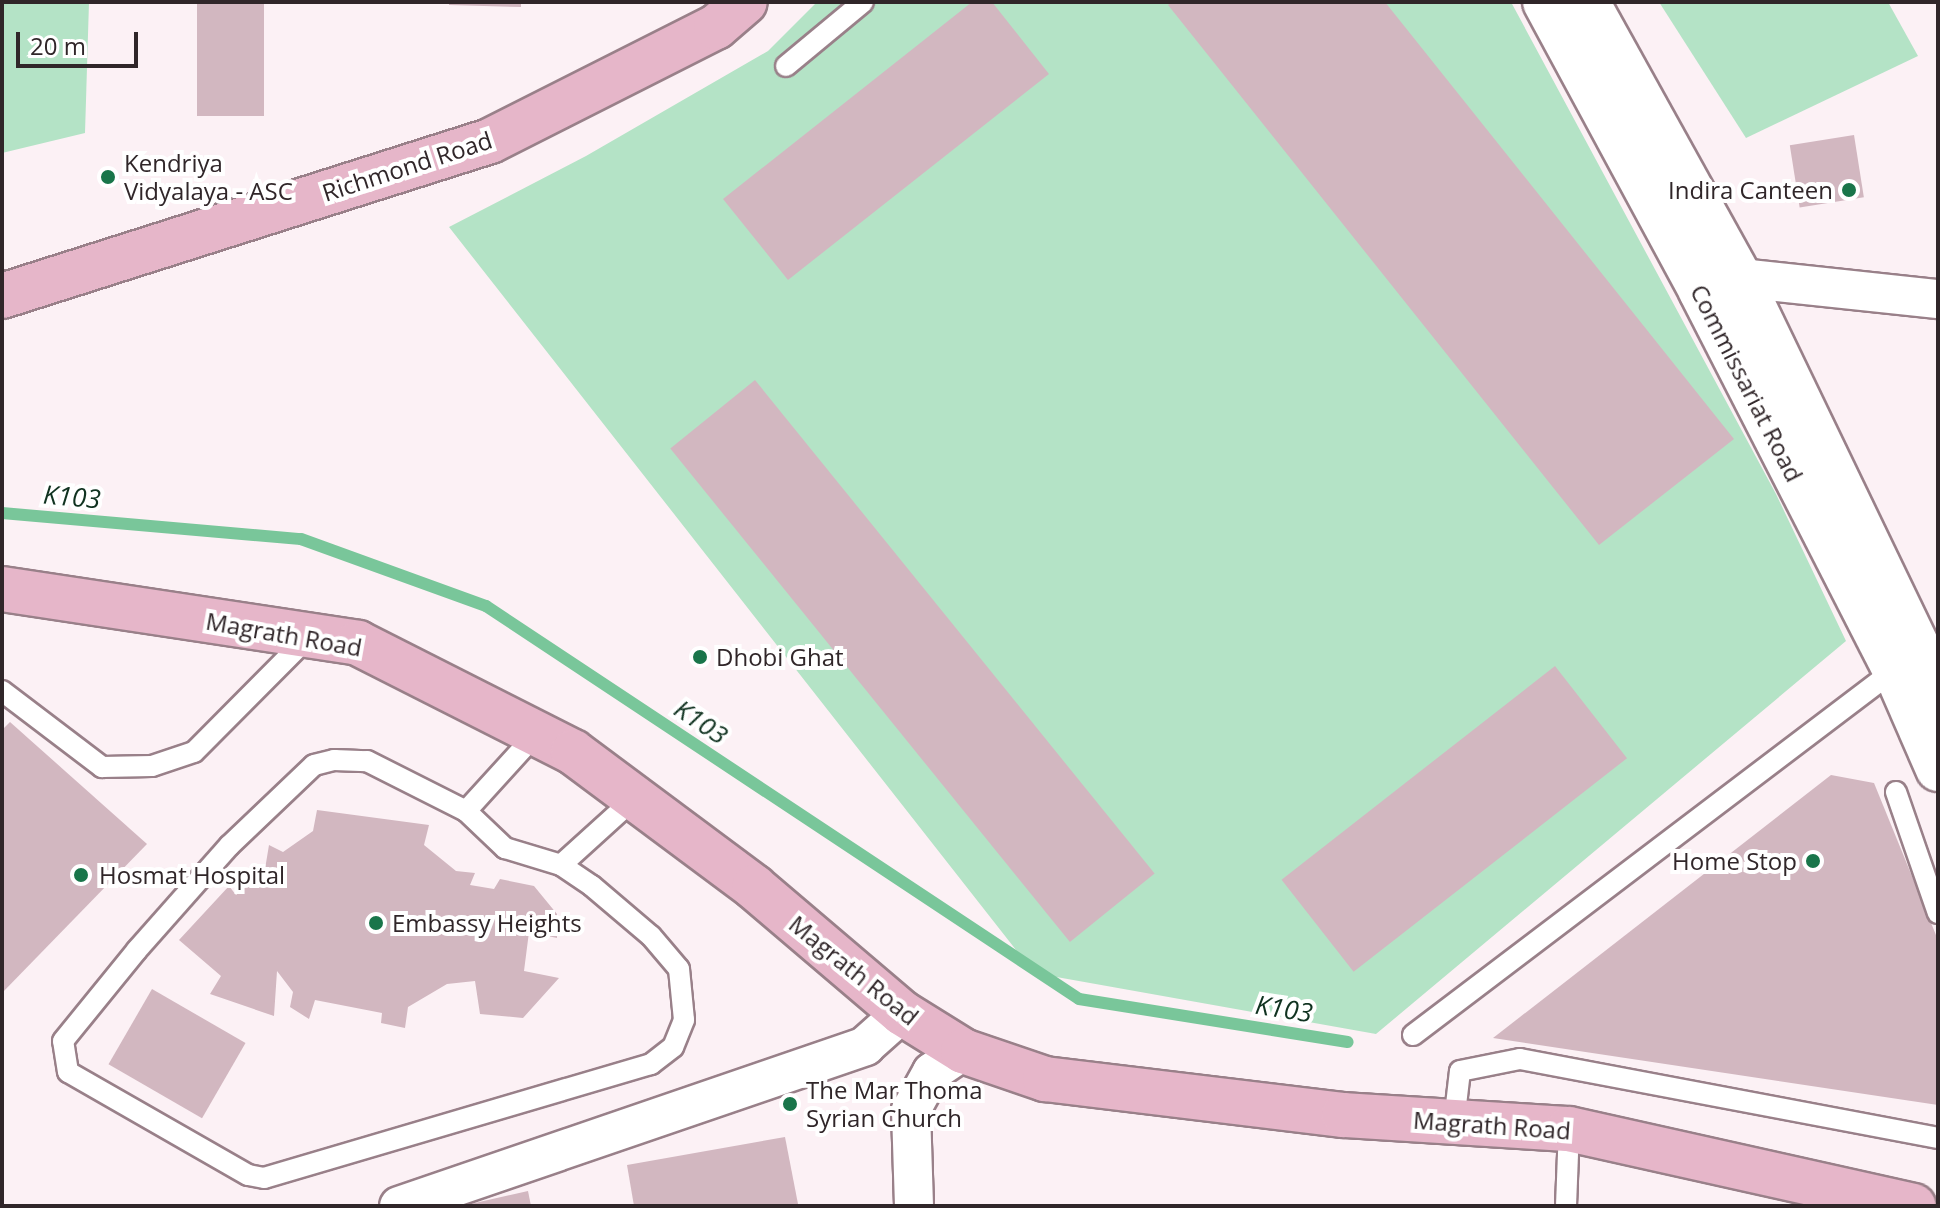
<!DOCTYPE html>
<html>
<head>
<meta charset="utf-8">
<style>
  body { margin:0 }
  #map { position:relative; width:1940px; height:1208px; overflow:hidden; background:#fcf1f5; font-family:"Open Sans",sans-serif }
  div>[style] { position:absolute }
  .green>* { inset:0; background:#b4e3c6 }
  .stream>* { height:12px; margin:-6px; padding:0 6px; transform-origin:6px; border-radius:6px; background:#79c69a }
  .building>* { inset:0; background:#d2b7c0; transform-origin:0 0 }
  .roads { filter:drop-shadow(2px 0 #998089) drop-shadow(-2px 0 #998089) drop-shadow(0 2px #998089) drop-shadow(0 -2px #998089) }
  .service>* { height:20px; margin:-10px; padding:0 10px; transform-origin:10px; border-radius:10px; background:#fff }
  .minor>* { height:38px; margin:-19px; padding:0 19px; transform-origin:19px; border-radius:19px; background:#fff }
  .secondary>* { height:44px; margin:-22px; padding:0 22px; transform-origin:22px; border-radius:22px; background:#fff }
  .primary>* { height:44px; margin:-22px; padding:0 22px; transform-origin:22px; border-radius:22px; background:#e6b6c9 }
  .dots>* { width:22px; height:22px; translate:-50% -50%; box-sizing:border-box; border:4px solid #fff; border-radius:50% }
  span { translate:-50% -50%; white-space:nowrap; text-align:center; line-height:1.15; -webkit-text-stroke:8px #fff; paint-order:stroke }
  .poi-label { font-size:24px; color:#302629 }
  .left { translate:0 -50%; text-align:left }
  .right { translate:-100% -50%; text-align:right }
  .street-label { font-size:24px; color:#302629 }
  .water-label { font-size:26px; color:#103220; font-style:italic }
  .frame { position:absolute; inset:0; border:4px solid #302629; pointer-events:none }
  .scale { position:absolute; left:16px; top:32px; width:122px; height:36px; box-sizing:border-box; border:4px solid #302629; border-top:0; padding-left:10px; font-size:24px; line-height:28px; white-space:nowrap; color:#302629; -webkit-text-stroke:6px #fff; paint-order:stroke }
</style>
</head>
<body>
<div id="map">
  <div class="green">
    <i style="clip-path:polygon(2px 2px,89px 2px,85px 133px,2px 153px)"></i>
    <i style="clip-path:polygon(817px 2px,1511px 2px,1776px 494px,1846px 641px,1376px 1034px,1034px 973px,449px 227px,586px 156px,768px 51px)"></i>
    <i style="clip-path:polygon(1659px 2px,1888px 2px,1918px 56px,1746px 138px)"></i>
  </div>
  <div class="stream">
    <i style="left:2px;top:513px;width:300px;rotate:5deg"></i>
    <i style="left:301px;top:539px;width:197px;rotate:19.9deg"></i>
    <i style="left:486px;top:606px;width:711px;rotate:33.53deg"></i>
    <i style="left:1079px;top:999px;width:272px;rotate:9.1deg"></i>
  </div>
  <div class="building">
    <i style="left:197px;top:2px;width:67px;height:114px"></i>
    <i style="clip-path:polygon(449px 2px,521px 2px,521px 7px,449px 5px)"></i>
    <i style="clip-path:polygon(972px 2px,992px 2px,1049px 74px,788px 280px,723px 199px)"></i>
    <i style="clip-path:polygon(1172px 2px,1385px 2px,1734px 439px,1599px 545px,1168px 5px)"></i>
    <i style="left:1854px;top:135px;width:63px;height:65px;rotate:81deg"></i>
    <i style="left:755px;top:380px;width:635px;height:109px;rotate:51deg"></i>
    <i style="left:1555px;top:666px;width:117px;height:347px;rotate:52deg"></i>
    <i style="clip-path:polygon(10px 722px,147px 844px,2px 993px,2px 730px)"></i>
    <i style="clip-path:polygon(1831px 775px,1874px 783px,1938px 940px,1938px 1105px,1493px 1038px)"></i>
    <i style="clip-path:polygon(317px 810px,429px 825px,424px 845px,456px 871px,475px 873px,470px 885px,494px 889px,500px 879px,534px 886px,557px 914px,557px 938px,529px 932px,524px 971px,559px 978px,523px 1018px,480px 1014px,475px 981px,447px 984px,408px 1007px,405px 1028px,381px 1023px,382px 1013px,315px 1000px,309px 1019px,290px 1007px,293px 992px,277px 971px,274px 1016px,210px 994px,221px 976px,179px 940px,229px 886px,236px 895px,265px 869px,269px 845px,283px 852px,313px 831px)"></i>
    <i style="left:152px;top:989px;width:108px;height:87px;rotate:30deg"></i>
    <i style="clip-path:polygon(785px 1137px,798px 1204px,634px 1206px,627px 1165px)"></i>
    <i style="clip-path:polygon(528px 1191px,531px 1206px,466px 1206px,466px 1205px)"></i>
  </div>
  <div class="roads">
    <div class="service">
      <i style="left:786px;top:66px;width:100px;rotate:-39.7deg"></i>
      <i style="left:2px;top:691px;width:126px;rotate:37.2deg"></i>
      <i style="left:102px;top:767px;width:50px;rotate:-1.1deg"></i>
      <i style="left:152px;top:766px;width:44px;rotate:-18.4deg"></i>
      <i style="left:194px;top:752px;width:163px;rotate:-45.2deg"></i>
      <i style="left:334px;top:760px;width:33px;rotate:2deg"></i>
      <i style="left:367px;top:761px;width:111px;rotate:26.8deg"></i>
      <i style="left:466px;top:811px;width:54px;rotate:43.5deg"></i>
      <i style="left:505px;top:848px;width:59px;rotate:16.9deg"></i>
      <i style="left:561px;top:865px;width:37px;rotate:34deg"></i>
      <i style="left:592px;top:886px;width:77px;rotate:40.3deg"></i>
      <i style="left:651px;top:936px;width:43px;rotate:49.7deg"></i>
      <i style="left:679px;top:969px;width:51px;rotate:84.4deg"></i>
      <i style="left:684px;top:1020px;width:29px;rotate:112deg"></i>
      <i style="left:673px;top:1047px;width:28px;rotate:142deg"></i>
      <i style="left:651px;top:1064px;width:403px;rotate:163.6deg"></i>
      <i style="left:264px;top:1178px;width:16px;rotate:-169deg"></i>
      <i style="left:248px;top:1175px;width:207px;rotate:-150.2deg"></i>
      <i style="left:68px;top:1072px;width:31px;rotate:-99deg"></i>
      <i style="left:63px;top:1041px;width:117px;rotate:-50.9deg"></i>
      <i style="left:137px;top:950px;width:139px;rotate:-48.5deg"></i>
      <i style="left:229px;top:846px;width:117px;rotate:-43.6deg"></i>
      <i style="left:314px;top:765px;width:21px;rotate:-14deg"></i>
      <i style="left:1896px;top:792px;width:128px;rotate:70.9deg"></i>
      <i style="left:466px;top:811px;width:107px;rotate:-47.7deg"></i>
      <i style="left:561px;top:865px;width:100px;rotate:-42.2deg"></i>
      <i style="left:1413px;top:1035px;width:607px;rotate:-37.17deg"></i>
      <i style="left:1454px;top:1122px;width:51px;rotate:-83.3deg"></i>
      <i style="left:1460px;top:1071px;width:61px;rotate:-11.3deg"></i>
      <i style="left:1520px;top:1059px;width:425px;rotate:10.7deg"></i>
      <i style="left:1566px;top:1206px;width:77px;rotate:-87.8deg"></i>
    </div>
    <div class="minor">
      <i style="left:1715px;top:286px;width:26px;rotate:-18deg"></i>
      <i style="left:1740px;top:278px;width:199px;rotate:6.1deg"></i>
      <i style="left:399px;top:1206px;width:493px;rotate:-18.9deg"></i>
      <i style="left:865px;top:1046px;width:50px;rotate:-41.7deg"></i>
      <i style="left:914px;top:1206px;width:96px;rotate:-91.8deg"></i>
      <i style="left:911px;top:1110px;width:43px;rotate:-61.1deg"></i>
      <i style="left:932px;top:1072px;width:37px;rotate:-34deg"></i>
    </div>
    <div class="secondary">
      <i style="left:1545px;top:2px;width:328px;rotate:61.6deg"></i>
      <i style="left:1701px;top:291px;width:426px;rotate:62.9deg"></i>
      <i style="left:1895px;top:670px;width:108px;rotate:66.5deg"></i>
      <i style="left:1587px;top:2px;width:316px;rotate:61deg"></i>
      <i style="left:1740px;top:278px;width:457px;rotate:64.3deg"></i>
    </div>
    <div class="primary">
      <i style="left:2px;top:296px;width:512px;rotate:-17.62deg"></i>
      <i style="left:490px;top:141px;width:253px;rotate:-26.8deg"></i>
      <i style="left:716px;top:27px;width:38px;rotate:-41deg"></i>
      <i style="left:2px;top:589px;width:360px;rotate:8.6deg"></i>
      <i style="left:358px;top:643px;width:241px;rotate:26.9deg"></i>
      <i style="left:573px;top:752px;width:226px;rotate:36.7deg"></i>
      <i style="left:754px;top:887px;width:194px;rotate:40.4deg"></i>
      <i style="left:902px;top:1013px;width:72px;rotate:31.9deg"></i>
      <i style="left:963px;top:1051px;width:87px;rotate:18.9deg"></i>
      <i style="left:1045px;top:1079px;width:301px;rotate:6.9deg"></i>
      <i style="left:1344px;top:1115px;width:225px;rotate:3.6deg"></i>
      <i style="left:1569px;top:1129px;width:353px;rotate:12.6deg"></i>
    </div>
  </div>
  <div class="dots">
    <i style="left:108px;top:177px;background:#19754a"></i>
    <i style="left:1849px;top:190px;background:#19754a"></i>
    <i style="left:700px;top:657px;background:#19754a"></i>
    <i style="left:1813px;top:861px;background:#19754a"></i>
    <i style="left:81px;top:875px;background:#19754a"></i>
    <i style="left:376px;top:923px;background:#19754a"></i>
    <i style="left:790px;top:1104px;background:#19754a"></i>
  </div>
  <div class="poi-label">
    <span class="left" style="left:124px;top:177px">Kendriya<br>Vidyalaya - ASC</span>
    <span class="right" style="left:1833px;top:190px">Indira Canteen</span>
    <span class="left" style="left:716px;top:657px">Dhobi Ghat</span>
    <span class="right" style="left:1797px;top:861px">Home Stop</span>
    <span class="left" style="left:99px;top:875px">Hosmat Hospital</span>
    <span class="left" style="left:392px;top:923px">Embassy Heights</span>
    <span class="left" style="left:806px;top:1104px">The Mar Thoma<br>Syrian Church</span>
  </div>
  <div class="street-label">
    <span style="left:407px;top:166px;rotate:-18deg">Richmond Road</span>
    <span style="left:1747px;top:383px;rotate:63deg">Commissariat Road</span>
    <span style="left:284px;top:634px;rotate:10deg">Magrath Road</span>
    <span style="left:854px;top:970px;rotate:39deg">Magrath Road</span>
    <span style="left:1492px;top:1125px;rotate:4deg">Magrath Road</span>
  </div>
  <div class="water-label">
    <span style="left:72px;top:497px;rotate:5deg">K103</span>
    <span style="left:701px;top:722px;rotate:34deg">K103</span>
    <span style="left:1284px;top:1009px;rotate:9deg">K103</span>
  </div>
  <div class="frame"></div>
  <div class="scale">20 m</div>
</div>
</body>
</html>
